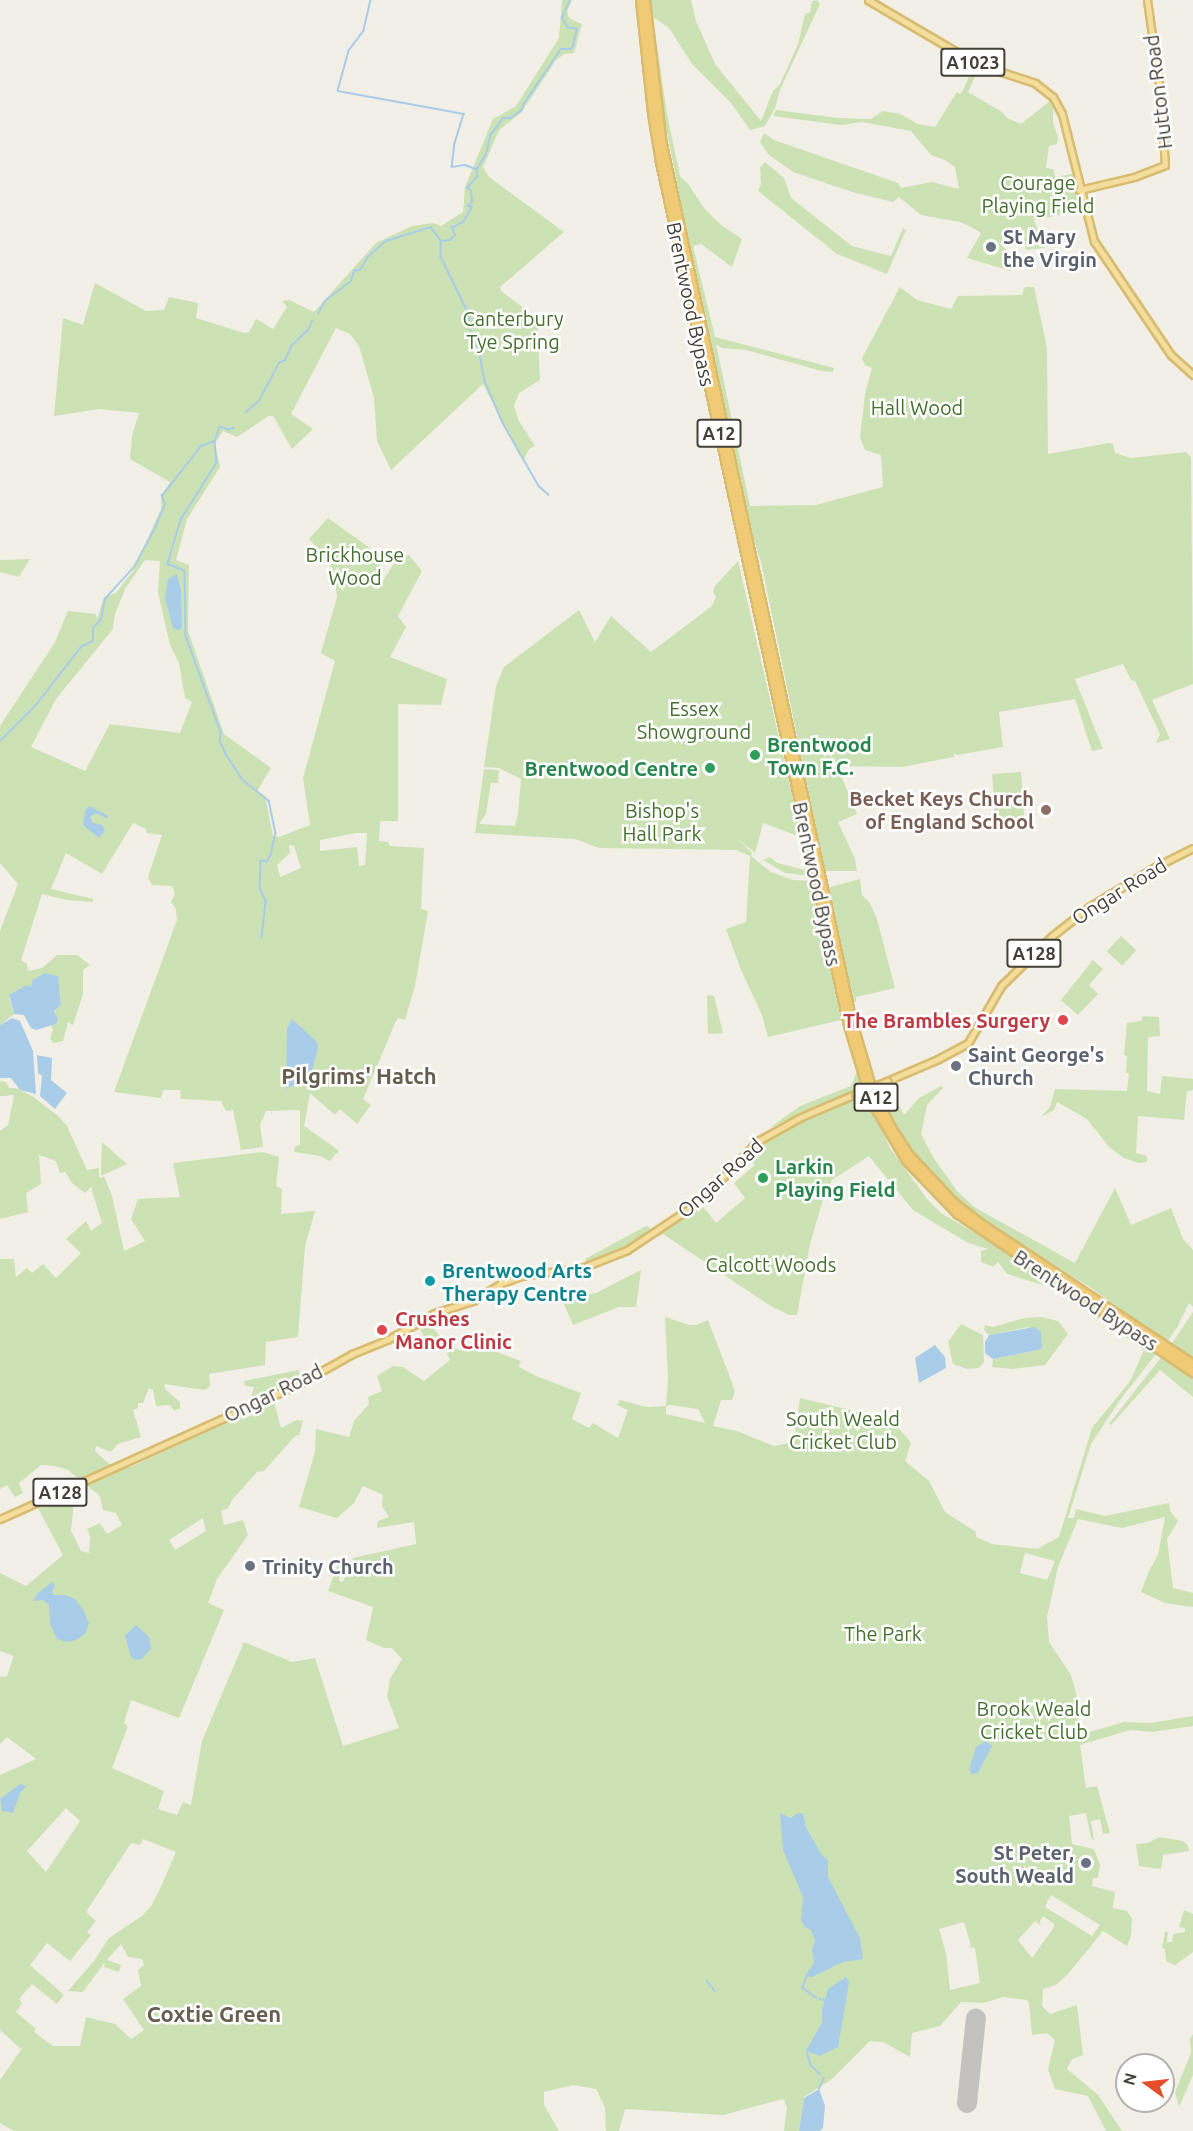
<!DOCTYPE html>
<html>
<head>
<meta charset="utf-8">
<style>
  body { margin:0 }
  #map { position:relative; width:1193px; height:2131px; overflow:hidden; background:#f2efe7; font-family:Ubuntu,sans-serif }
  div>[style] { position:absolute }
  .green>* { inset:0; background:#cce2b4; transform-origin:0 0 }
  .water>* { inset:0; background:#a9cde9 }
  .stream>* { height:1.5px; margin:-0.75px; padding:0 0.75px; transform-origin:0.75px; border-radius:0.75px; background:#a9cde9 }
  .runway>* { height:20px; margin:-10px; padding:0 10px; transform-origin:10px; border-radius:10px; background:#c4c2be }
  .roads { filter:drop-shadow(2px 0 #d8bc70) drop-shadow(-2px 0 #d8bc70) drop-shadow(0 2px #d8bc70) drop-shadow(0 -2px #d8bc70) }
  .primary>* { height:5px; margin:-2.5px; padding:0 2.5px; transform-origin:2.5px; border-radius:2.5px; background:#f4de9e }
  .highway>* { height:7px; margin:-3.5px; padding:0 3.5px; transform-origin:3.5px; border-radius:3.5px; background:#f0ca75 }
  .bridges { filter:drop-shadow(2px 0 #d8bc70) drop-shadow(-2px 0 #d8bc70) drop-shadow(0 2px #d8bc70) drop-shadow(0 -2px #d8bc70) }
  .primary-bridge>* { height:5px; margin:-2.5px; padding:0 2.5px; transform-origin:2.5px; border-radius:2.5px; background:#f4de9e }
  .dots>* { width:16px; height:16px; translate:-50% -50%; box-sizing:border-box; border:3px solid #fff; border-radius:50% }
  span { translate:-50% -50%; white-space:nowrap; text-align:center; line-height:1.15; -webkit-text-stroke:5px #fff; paint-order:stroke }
  .shield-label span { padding:2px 4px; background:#fff; border:2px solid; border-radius:4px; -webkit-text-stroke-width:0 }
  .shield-label { font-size:18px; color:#443f37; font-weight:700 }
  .street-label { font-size:20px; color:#443f37 }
  .park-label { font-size:20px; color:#467030 }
  .worship-label { font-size:20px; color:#5b616d; font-weight:700 }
  .left { translate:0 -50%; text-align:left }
  .right { translate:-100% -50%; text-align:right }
  .leisure-label { font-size:20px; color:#27864d; font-weight:700 }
  .education-label { font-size:20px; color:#785e54; font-weight:700 }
  .health-label { font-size:20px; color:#be3a42; font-weight:700 }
  .culture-label { font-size:20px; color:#0d838f; font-weight:700 }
  .quarter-label { font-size:22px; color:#665e4f; font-weight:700 }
  .north { position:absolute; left:1115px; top:2053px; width:60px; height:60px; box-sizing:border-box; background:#fff; border:2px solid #b4b2af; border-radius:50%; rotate:285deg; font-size:16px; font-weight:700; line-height:24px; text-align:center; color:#443f37 }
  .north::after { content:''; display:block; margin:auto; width:21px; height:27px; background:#e54d2c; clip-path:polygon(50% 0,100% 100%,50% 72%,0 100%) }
</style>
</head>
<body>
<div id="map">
  <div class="green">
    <i style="clip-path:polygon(evenodd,562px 0,572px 0,567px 11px,569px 18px,582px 24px,574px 53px,564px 54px,556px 60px,521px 113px,499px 130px,483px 167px,489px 177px,564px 232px,500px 287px,501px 291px,537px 318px,540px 380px,519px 393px,514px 406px,519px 421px,535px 446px,529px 449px,524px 459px,519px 455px,483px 384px,391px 470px,377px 441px,374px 398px,359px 346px,350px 334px,336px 328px,291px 414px,313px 429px,292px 449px,273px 416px,269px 416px,237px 437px,223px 431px,215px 443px,220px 467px,187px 519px,176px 560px,189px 565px,188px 631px,224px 734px,271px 768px,257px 791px,265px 796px,273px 836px,279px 837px,310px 825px,303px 778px,335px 661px,321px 653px,337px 597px,334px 572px,322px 552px,309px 539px,328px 518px,384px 558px,373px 580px,373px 588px,378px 589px,396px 560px,409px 555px,422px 571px,398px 616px,406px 627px,390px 657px,447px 679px,441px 705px,398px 704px,398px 821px,380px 821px,379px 841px,388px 842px,390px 846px,424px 848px,421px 909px,428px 911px,415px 986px,407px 1013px,405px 1020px,398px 1018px,396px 1021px,363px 1099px,371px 1105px,357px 1124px,340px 1109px,335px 1115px,310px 1093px,304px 1126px,338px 1150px,338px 1154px,336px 1153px,330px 1161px,320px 1156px,294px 1152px,295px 1146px,300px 1145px,300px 1110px,266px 1111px,260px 1125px,263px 1147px,241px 1150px,233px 1110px,226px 1111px,221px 1101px,181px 1099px,180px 1090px,163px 1090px,161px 1098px,114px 1092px,177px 920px,176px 909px,171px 902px,175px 894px,172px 886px,152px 885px,148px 877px,162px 835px,147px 833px,146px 829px,133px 823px,102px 874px,66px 853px,51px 889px,93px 899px,93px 902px,67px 900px,42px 894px,21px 960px,27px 964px,28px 971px,42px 968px,57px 955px,77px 955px,90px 965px,83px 970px,83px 994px,73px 1025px,68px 1022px,63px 1041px,53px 1043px,50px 1038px,53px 1030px,51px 1026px,56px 1023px,55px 1008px,61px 1005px,58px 978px,32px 986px,9px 998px,14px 1014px,0 1025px,0 931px,18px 884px,0 863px,0 726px,55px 642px,68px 611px,96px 614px,97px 619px,104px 597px,116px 593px,133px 571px,161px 509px,161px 496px,170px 482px,130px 459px,132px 436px,139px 413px,99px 409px,54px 416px,63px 318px,83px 325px,95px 283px,146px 311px,164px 310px,169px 297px,198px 303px,196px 318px,244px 333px,249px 332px,256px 319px,273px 329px,287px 307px,282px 301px,289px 300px,314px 312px,376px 243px,412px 226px,433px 223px,441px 226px,463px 212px,465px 187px,493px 119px,516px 106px,559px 38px,562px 0,145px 560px,160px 561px,158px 592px,170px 645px,179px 663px,185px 698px,192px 702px,180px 733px,110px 724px,85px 771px,31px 747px,56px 699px,113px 629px,115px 614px,125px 589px,145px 560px,562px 0,356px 833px,367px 833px,365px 865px,359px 866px,357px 847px,320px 851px,320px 840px,356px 833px,562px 0,289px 845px,294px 846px,301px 868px,280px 877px,277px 865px,290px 853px,289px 845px)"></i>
    <i style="clip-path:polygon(647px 0,691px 0,696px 21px,715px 64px,761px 121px,773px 91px,780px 84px,798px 44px,805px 14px,810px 12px,812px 1px,817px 0,820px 4px,780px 90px,775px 108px,765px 126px,750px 130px,731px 103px,692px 64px,669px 28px,653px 17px,667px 114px,680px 176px,688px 184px,705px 209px,721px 225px,742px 239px,732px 267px,701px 244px,693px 246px,715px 337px,834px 368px,833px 372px,822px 371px,746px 350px,722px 348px,716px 344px,750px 506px,816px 505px,883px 487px,881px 455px,865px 450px,860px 437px,865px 394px,872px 368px,865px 365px,862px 358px,900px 287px,917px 300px,951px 309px,958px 296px,1022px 295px,1025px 287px,1034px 287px,1047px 348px,1048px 454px,1109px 443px,1113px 444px,1115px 453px,1131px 458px,1186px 452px,1191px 457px,1193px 684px,1152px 700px,1170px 739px,1156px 743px,1160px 734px,1135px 681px,1131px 680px,1123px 664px,1075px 679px,1103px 749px,1092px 751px,1075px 699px,999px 712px,1003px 747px,957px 755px,954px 753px,954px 757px,902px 767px,837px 766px,857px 814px,838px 822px,855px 859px,857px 871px,825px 871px,761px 562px,745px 511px,706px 334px,656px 74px)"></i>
    <i style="clip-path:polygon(974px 66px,979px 68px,968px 92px,1002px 112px,1007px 118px,1021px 124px,1050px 101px,1053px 105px,1053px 122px,1058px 137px,1057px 144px,1049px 146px,1046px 168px,1053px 169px,1055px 177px,1072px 174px,1078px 202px,1079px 211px,1034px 220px,1044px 248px,1026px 250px,1022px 228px,1002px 244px,997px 241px,1010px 253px,1011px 271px,967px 258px,981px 233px,971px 227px,960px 222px,921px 215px,899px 197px,893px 202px,852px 192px,793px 172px,769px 155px,760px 142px,764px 133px,774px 140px,898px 183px,901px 188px,932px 182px,959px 189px,955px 167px,945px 160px,931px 155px,911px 131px,862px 122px,841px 125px,773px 116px,776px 110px,838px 118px,871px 119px,883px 111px,900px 114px,918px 124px,935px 127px,957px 92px,960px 94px,963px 90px)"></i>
    <i style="clip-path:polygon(765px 162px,784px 178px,791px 198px,852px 246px,891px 256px,903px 228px,906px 230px,887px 274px,837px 254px,763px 195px,758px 190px,761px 184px,760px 168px)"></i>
    <i style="clip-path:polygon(30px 559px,19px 577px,0 572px,0 560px)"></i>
    <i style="clip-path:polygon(738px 561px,811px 876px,785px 873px,763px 860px,770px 857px,777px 863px,805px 870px,798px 836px,763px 823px,755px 853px,738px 839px,752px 853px,751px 856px,771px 872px,793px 880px,813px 881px,841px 1020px,768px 1037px,762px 1015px,741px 970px,726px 929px,746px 922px,750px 856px,736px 850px,599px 848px,575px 839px,475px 833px,484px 769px,499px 770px,498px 783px,491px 783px,486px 814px,479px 824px,515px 826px,518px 814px,521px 779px,499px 768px,484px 767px,496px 686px,504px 667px,579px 610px,595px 642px,611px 616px,651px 652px,712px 606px,716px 597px,713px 592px,715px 586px)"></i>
    <i style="left:1021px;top:772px;width:46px;height:29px;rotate:86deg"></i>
    <i style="clip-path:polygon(860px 879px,862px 895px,870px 903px,877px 919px,895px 988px,856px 997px,856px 1001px,853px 1004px,827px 888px)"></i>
    <i style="left:1121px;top:936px;width:21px;height:21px;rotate:43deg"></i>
    <i style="clip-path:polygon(1093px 960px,1103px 969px,1089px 985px,1098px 994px,1078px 1015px,1061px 1000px)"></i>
    <i style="clip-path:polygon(707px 995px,714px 996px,723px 1033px,708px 1034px)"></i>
    <i style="clip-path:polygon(1143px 1016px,1159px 1017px,1160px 1036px,1148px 1037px,1147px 1091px,1160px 1094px,1162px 1076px,1193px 1079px,1193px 1090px,1187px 1091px,1184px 1120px,1138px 1116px,1136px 1153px,1147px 1156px,1147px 1162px,1139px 1163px,1124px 1158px,1109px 1147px,1087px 1119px,1057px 1102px,1054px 1110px,1041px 1117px,1050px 1107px,1055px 1089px,1127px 1091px,1129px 1073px,1126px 1073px,1127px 1056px,1124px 1055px,1127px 1023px,1141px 1021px)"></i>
    <i style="clip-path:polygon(857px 1071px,861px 1086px,854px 1091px,769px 1128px,800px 1106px,851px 1086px)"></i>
    <i style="clip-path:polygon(evenodd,0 1081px,6px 1082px,9px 1088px,16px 1088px,32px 1096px,57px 1115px,67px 1126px,87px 1170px,99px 1168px,99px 1176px,101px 1178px,104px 1176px,112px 1196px,124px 1251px,145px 1241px,131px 1219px,138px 1199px,180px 1197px,173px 1163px,263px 1152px,279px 1157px,276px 1186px,282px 1189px,281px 1214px,315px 1211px,305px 1246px,298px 1337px,266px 1342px,265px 1365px,209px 1374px,210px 1386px,205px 1390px,164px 1384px,165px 1389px,180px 1402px,180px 1408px,174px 1411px,170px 1405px,156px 1406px,153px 1390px,149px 1388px,143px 1403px,138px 1403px,138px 1408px,133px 1410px,141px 1437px,118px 1444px,111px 1452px,96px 1446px,95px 1451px,109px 1464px,131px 1467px,216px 1427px,214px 1422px,257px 1403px,251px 1396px,254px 1387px,245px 1386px,244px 1381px,299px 1370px,301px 1383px,273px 1398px,281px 1428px,297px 1420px,303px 1421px,299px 1436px,296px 1435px,264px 1471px,257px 1472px,232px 1500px,228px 1508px,221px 1511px,224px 1525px,243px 1520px,248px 1535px,217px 1579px,208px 1603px,224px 1610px,179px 1718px,131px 1700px,124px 1723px,128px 1726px,112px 1768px,164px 1791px,158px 1809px,177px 1815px,183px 1802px,191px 1805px,202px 1741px,244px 1642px,292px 1662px,315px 1658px,343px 1746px,399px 1728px,387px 1696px,390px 1679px,402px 1659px,392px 1648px,384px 1648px,366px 1640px,373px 1607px,328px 1591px,338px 1565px,340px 1569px,339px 1581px,343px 1582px,353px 1558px,416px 1544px,414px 1522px,377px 1528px,378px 1521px,389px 1517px,382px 1506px,383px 1495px,363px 1486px,354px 1503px,337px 1518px,299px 1507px,315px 1452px,316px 1429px,349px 1437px,354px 1421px,369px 1404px,368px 1397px,382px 1391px,377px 1376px,393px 1366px,403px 1367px,424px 1381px,450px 1360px,447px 1354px,453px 1348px,464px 1351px,469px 1347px,491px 1350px,521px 1361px,519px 1367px,536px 1376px,581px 1393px,572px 1419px,589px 1428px,593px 1423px,618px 1438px,628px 1410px,617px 1405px,620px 1400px,647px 1407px,666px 1406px,668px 1378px,665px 1317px,689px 1325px,696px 1325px,708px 1320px,735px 1391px,732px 1400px,721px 1400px,713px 1426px,737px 1431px,774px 1446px,794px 1442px,800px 1398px,880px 1417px,895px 1424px,911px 1443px,905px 1461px,929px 1481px,945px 1512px,976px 1532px,976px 1537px,992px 1544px,1037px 1549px,1059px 1537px,1092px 1428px,1131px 1380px,1144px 1350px,1056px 1289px,1007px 1274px,998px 1262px,993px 1267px,981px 1262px,981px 1251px,988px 1249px,968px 1243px,913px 1210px,869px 1156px,832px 1180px,824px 1196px,810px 1244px,797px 1315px,789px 1315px,769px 1305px,663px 1234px,643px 1244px,699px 1202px,716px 1223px,745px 1198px,734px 1183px,755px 1165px,749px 1159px,730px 1177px,728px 1175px,754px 1148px,803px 1119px,866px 1095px,890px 1148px,927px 1199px,941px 1213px,1004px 1250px,1159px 1350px,1120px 1400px,1091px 1444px,1068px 1518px,1074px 1518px,1076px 1509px,1105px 1516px,1169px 1503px,1170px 1511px,1178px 1521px,1167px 1539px,1173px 1588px,1193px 1593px,1193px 1607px,1165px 1603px,1141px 1592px,1149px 1571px,1158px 1555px,1165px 1517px,1122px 1528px,1078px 1519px,1058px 1567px,1047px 1617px,1049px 1642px,1071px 1675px,1076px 1693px,1079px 1735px,1124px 1722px,1151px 1723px,1193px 1716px,1193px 1726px,1152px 1732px,1130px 1730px,1080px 1745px,1086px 1788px,1097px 1786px,1110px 1833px,1103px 1834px,1100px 1819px,1091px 1821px,1094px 1840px,1091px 1838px,1086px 1813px,1069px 1816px,1072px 1844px,1094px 1849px,1100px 1865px,1098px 1878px,1093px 1878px,1092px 1886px,1115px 1892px,1113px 1908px,1127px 1911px,1132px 1918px,1131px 1936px,1127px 1946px,1103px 1931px,1068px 1974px,1056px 1985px,1043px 1989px,1042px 2006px,1050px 2014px,1077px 2005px,1083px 2055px,1072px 2059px,1067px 2069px,1098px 2095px,1122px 2131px,1106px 2131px,1088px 2096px,1055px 2089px,1048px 2069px,1055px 2040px,1047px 2033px,1032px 2035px,1029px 2003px,1027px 2000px,1003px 1997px,983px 2003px,961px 2002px,940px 2026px,912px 2033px,910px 2057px,883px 2042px,870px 2041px,832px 2079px,804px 2097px,799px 2131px,784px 2131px,787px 2107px,783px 2099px,723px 2115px,625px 2109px,619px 2131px,606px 2131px,605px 2108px,596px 2089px,573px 2085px,544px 2092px,544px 2105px,559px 2131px,14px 2131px,0 2123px,0 2080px,25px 2044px,21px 2049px,0 2030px,0 1775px,36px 1759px,7px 1737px,0 1744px,0 1677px,7px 1676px,14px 1656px,0 1651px,0 1573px,26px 1586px,63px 1555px,38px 1508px,75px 1490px,71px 1531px,81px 1551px,89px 1553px,90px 1536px,87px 1529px,100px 1523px,107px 1534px,122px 1525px,116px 1513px,103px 1510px,100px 1496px,68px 1470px,55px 1466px,41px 1465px,19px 1483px,23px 1493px,15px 1497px,7px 1485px,0 1489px,0 1259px,14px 1259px,16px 1277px,27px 1268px,32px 1273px,43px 1264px,56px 1278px,81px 1253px,66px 1239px,86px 1221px,91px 1231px,102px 1223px,91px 1187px,85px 1193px,72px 1183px,65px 1172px,60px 1173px,56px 1161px,39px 1155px,41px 1184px,26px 1193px,28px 1212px,0 1219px,0 1131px,8px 1125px,14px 1095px,0 1096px,0 1081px,670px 1405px,698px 1409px,705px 1423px,666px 1414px,666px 1406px,670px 1405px,0 1081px,203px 1518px,206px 1531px,175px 1550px,169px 1540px,203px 1518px,0 1081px,1025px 1553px,1055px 1561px,1047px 1580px,1020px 1573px,1025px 1553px,0 1081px,66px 1808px,80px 1821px,46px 1872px,27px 1851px,66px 1808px,0 1081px,143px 1839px,176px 1852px,160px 1889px,151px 1906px,142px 1916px,109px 1938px,94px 1961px,68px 1991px,83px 1992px,105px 1962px,104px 1967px,119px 1972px,121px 1965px,107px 1960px,121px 1944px,128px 1957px,142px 1959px,144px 1965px,138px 1970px,141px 1986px,123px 1999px,144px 2030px,131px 2039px,115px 2024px,86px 2017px,80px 2046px,53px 2046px,34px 2032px,36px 2029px,16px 2012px,22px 2003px,19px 1999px,32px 1984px,57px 2004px,64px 1995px,30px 1965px,47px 1943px,70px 1961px,91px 1935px,87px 1932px,96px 1921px,86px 1912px,131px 1843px,140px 1845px,143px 1839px,0 1081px,1051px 1895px,1100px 1925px,1092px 1936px,1045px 1907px,1051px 1895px,0 1081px,1043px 1916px,1054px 1924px,1054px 1927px,1032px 1958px,1018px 1940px,1035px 1921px,1041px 1926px,1040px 1921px,1043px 1916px,0 1081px,964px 1922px,971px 1946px,967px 1947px,975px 1948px,980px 1983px,950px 1990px,946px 1953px,939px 1929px,964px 1922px)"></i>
    <i style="clip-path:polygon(888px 1085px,904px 1115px,919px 1098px,941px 1086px,943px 1088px,927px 1105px,921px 1134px,933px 1157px,957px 1191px,974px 1207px,1075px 1263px,1115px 1188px,1131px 1225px,1171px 1208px,1183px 1239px,1193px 1250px,1193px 1307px,1189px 1303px,1178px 1326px,1167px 1342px,1090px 1287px,1010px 1239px,956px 1201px,907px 1146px,889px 1117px,876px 1090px)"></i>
    <i style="clip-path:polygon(102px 1142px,127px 1164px,101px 1176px,101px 1165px)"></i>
    <i style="clip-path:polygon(646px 1226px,650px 1227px,651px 1232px,614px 1253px,585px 1263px,585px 1259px)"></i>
    <i style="clip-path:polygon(641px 1270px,636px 1307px,619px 1307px,573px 1325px,562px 1299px,596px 1293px)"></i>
    <i style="clip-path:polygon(1193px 1312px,1193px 1360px,1171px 1345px)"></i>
    <i style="clip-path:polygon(1041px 1317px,1058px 1321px,1068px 1334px,1045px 1365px,1012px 1369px,992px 1367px,993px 1359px,1042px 1349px,1029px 1327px,989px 1335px,984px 1330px,985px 1325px,993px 1327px,1025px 1318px)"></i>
    <i style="clip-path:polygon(424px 1318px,446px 1343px,431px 1352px,417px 1322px)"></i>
    <i style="clip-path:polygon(961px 1324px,983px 1335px,984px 1362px,979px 1368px,967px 1369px,953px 1364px,948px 1342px)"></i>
    <i style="clip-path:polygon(1163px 1355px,1193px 1379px,1193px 1397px,1160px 1370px,1111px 1425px,1109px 1424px)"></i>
    <i style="clip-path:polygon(1159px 1837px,1183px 1841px,1188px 1845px,1189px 1851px,1163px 1855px,1161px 1869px,1139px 1866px,1136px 1844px,1148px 1843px)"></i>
    <i style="clip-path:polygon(1184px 1910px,1193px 1914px,1193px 1952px,1175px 1965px,1166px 1961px,1165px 1949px,1162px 1948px,1165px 1932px,1168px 1932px,1167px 1942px,1172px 1942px,1173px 1934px,1185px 1932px,1185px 1928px,1179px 1927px)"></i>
    <i style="clip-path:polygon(1193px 2034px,1193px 2075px,1179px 2107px,1175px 2092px,1191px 2053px,1190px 2039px)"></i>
  </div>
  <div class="water">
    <i style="clip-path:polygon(177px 574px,181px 590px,182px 627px,179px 630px,173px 628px,165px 598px,168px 579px)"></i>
    <i style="clip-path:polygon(89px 806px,107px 815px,108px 819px,96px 813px,90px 817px,93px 823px,102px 825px,105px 830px,99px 838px,83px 825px,85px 811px)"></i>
    <i style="clip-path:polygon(45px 973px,58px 976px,61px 1005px,54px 1011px,58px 1019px,56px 1024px,36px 1030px,31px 1028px,24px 1015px,14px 1014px,9px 995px,27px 985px,31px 987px,32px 981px)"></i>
    <i style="clip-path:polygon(12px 1018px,20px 1021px,33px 1051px,36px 1094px,20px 1090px,11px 1078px,0 1078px,0 1025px)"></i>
    <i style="clip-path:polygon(292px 1019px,317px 1042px,318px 1048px,312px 1071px,303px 1080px,286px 1089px,287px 1028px)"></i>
    <i style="clip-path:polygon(37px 1055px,52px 1058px,51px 1080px,67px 1093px,55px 1109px,40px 1096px,42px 1076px,38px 1073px)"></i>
    <i style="clip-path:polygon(1035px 1327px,1041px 1332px,1042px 1349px,993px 1359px,985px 1353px,985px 1342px,989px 1335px)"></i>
    <i style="clip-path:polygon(935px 1345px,945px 1357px,946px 1368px,919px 1383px,915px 1358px)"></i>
    <i style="clip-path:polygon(52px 1582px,55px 1585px,52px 1592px,54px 1595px,66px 1595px,75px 1599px,84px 1611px,89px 1623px,85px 1634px,76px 1640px,67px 1642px,57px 1639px,50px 1624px,49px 1605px,43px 1600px,33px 1601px,38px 1593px)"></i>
    <i style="clip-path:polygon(136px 1625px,149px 1637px,151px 1649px,142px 1659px,135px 1660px,131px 1657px,125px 1636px)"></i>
    <i style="clip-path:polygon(986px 1741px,992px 1746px,978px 1773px,972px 1774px,969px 1770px,976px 1747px)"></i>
    <i style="clip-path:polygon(20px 1784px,26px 1786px,20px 1793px,13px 1813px,2px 1811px,0 1799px)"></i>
    <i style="clip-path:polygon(780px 1813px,791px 1818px,796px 1814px,803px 1813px,806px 1827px,820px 1852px,828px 1861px,828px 1877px,860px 1938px,863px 1959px,843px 1962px,812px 1977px,805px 1976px,814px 1963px,812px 1949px,815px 1941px,811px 1930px,805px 1927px,801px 1920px,803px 1897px,783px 1850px)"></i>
    <i style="clip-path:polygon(846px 1977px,849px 1982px,847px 1995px,838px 2047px,820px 2056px,806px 2051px,822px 2022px,822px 2009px,828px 1989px)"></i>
    <i style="clip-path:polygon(819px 2089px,825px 2106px,823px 2128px,820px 2131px,799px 2131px,804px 2098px)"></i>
  </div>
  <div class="stream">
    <i style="left:371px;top:0;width:32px;rotate:103deg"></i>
    <i style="left:364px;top:31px;width:25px;rotate:127deg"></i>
    <i style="left:349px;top:51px;width:41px;rotate:105.4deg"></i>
    <i style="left:338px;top:91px;width:128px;rotate:10.3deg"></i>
    <i style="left:464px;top:114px;width:30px;rotate:107deg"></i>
    <i style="left:455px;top:143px;width:24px;rotate:97deg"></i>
    <i style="left:452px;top:167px;width:13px;rotate:-9deg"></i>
    <i style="left:465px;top:165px;width:12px;rotate:20deg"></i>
    <i style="left:441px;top:241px;width:16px;rotate:90deg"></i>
    <i style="left:441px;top:257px;width:66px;rotate:63.8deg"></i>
    <i style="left:470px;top:316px;width:9px;rotate:96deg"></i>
    <i style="left:469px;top:325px;width:27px;rotate:68deg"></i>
    <i style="left:479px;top:350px;width:32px;rotate:79deg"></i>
    <i style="left:485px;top:381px;width:46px;rotate:66.8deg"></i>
    <i style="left:503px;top:423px;width:73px;rotate:60.3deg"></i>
    <i style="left:539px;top:486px;width:13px;rotate:42deg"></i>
    <i style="left:318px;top:314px;width:16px;rotate:-60deg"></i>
    <i style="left:326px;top:300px;width:31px;rotate:-37deg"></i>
    <i style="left:351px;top:281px;width:10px;rotate:-73deg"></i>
    <i style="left:354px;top:271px;width:7px;rotate:-16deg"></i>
    <i style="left:361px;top:269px;width:14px;rotate:-60deg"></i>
    <i style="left:368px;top:257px;width:24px;rotate:-42deg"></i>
    <i style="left:386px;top:241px;width:47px;rotate:-17.3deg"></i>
    <i style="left:431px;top:227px;width:17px;rotate:54deg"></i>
    <i style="left:441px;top:241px;width:9px;rotate:-6deg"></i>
    <i style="left:450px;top:240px;width:7px;rotate:-45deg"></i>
    <i style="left:455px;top:235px;width:8px;rotate:-113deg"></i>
    <i style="left:452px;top:228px;width:13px;rotate:-29deg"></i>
    <i style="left:463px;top:222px;width:17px;rotate:-59deg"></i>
    <i style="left:472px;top:207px;width:4px;rotate:-166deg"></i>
    <i style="left:468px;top:206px;width:6px;rotate:-45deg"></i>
    <i style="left:472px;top:202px;width:11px;rotate:-95deg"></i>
    <i style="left:471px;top:191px;width:5px;rotate:-143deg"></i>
    <i style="left:467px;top:188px;width:15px;rotate:-48deg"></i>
    <i style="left:477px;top:177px;width:8px;rotate:-90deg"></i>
    <i style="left:477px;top:169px;width:17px;rotate:-59deg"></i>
    <i style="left:486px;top:154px;width:18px;rotate:-77deg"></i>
    <i style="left:490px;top:136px;width:22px;rotate:-54deg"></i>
    <i style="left:503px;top:118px;width:7px"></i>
    <i style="left:510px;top:118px;width:14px;rotate:-34deg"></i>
    <i style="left:522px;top:110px;width:5px;rotate:-79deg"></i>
    <i style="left:523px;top:105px;width:68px;rotate:-55.8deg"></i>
    <i style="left:561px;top:49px;width:10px"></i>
    <i style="left:571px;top:49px;width:4px;rotate:-56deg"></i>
    <i style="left:573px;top:46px;width:17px;rotate:-77deg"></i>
    <i style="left:577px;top:29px;width:9px;rotate:-174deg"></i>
    <i style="left:568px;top:28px;width:12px;rotate:-121deg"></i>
    <i style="left:562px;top:18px;width:20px;rotate:-66deg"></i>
    <i style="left:246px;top:412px;width:17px;rotate:-40deg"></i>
    <i style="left:259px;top:401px;width:43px;rotate:-62.2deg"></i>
    <i style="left:279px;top:363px;width:7px;rotate:-27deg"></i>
    <i style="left:285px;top:360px;width:17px;rotate:-65deg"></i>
    <i style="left:292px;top:345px;width:22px;rotate:-43deg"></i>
    <i style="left:308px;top:330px;width:10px;rotate:-66deg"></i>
    <i style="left:234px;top:428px;width:5px;rotate:158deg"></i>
    <i style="left:229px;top:430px;width:9px;rotate:-162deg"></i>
    <i style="left:220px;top:427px;width:16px;rotate:108deg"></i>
    <i style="left:215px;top:442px;width:21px;rotate:85deg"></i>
    <i style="left:217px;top:463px;width:67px;rotate:122.3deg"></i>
    <i style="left:181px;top:520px;width:46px;rotate:106.5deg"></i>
    <i style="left:168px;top:564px;width:18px;rotate:22deg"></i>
    <i style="left:185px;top:571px;width:65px;rotate:89.1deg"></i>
    <i style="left:186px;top:636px;width:102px;rotate:70deg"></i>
    <i style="left:221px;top:732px;width:8px;rotate:97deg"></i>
    <i style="left:220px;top:740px;width:15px;rotate:67deg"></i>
    <i style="left:226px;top:754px;width:30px;rotate:57deg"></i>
    <i style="left:242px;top:779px;width:35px;rotate:39deg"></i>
    <i style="left:269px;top:801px;width:33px;rotate:78deg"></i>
    <i style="left:276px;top:833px;width:23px;rotate:103deg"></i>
    <i style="left:271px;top:855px;width:8px;rotate:120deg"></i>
    <i style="left:267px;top:862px;width:6px;rotate:-171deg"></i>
    <i style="left:261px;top:861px;width:27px;rotate:92deg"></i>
    <i style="left:260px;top:888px;width:14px;rotate:65deg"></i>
    <i style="left:266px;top:901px;width:37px;rotate:96deg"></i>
    <i style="left:0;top:741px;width:51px;rotate:-45deg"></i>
    <i style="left:36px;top:705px;width:73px;rotate:-52.2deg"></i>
    <i style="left:81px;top:647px;width:13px;rotate:-27deg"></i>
    <i style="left:93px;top:641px;width:13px;rotate:-90deg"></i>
    <i style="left:93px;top:628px;width:11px;rotate:-45deg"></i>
    <i style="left:101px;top:620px;width:21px;rotate:-79deg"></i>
    <i style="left:105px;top:599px;width:43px;rotate:-47.8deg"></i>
    <i style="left:134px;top:567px;width:44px;rotate:-61.7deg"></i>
    <i style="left:155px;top:528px;width:26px;rotate:-67deg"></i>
    <i style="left:165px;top:504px;width:9px;rotate:-111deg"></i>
    <i style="left:162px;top:496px;width:63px;rotate:-52deg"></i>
    <i style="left:201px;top:446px;width:15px;rotate:-20deg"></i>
    <i style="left:807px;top:1977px;width:12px;rotate:110deg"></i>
    <i style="left:803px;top:1988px;width:17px;rotate:36deg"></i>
    <i style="left:707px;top:1981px;width:13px;rotate:51deg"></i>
    <i style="left:820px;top:1999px;width:4px;rotate:14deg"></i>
    <i style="left:807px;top:2051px;width:15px;rotate:74deg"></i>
    <i style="left:811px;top:2065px;width:13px;rotate:45deg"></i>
    <i style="left:819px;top:2089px;width:12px;rotate:-66deg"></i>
  </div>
  <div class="runway">
    <i style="left:967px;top:2103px;width:85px;rotate:-84deg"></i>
  </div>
  <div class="roads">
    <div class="primary">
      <i style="left:868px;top:0;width:126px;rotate:30.4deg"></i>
      <i style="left:977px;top:64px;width:61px;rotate:18.1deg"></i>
      <i style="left:1035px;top:83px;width:23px;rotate:38deg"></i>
      <i style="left:1053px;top:97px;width:19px;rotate:62deg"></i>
      <i style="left:1062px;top:114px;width:131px;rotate:75.9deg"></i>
      <i style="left:1094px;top:241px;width:138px;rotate:56deg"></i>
      <i style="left:1171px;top:355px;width:30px;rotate:42deg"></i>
      <i style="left:1079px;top:190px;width:57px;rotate:-13.3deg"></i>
      <i style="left:1134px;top:177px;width:33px;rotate:-21deg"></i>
      <i style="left:1165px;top:165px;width:81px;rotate:-94.2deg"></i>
      <i style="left:1159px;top:84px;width:85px;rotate:-98.1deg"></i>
      <i style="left:887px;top:1081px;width:56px;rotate:-23.3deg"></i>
      <i style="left:938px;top:1059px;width:34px;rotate:-28deg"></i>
      <i style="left:968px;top:1043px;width:66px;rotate:-59.9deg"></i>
      <i style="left:1001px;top:986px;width:71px;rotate:-44.4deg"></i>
      <i style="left:1052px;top:936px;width:47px;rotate:-38.1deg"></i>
      <i style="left:1089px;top:907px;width:79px;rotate:-31.1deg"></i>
      <i style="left:1157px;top:866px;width:40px;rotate:-26.6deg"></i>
      <i style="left:0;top:1519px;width:321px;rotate:-24.3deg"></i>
      <i style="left:293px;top:1387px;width:68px;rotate:-29.2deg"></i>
      <i style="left:352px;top:1354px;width:38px;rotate:-22deg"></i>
      <i style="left:387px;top:1340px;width:55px;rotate:-29.4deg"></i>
      <i style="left:435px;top:1313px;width:40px;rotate:-18deg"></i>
      <i style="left:473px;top:1301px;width:34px;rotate:-32deg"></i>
      <i style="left:502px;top:1283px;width:20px;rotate:-20deg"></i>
      <i style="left:521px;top:1276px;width:64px;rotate:-8.1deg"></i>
      <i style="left:584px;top:1267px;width:46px;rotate:-21.6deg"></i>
      <i style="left:627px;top:1250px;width:87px;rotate:-33.7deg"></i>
      <i style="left:699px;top:1202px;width:85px;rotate:-46deg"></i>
      <i style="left:758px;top:1141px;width:49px;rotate:-29.2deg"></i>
      <i style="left:801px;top:1117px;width:59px;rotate:-23.1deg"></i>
    </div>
    <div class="highway">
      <i style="left:640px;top:0;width:114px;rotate:83.9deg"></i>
      <i style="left:652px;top:113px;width:50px;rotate:80.7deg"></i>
      <i style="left:660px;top:162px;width:883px;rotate:77.71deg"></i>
      <i style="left:848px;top:1025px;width:79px;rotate:73.2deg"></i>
      <i style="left:871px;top:1101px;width:69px;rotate:59.3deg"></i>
      <i style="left:906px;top:1160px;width:74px;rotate:46.1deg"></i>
      <i style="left:957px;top:1213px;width:285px;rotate:34deg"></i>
      <i style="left:645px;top:0;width:145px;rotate:83.3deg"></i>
      <i style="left:662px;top:144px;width:898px;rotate:77.79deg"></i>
      <i style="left:852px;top:1022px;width:67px;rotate:73.5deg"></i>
      <i style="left:871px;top:1086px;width:44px;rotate:64.6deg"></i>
      <i style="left:890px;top:1126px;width:33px;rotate:57deg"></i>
      <i style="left:908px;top:1154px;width:66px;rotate:46.8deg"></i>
      <i style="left:953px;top:1202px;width:34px;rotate:38deg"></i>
      <i style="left:980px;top:1223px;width:255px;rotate:33.5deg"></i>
    </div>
  </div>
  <div class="bridges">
    <div class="primary-bridge">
      <i style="left:855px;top:1094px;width:35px;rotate:-22deg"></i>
    </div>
  </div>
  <div class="dots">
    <i style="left:991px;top:247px;background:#6b7280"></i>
    <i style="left:755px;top:755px;background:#2e9e5b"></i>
    <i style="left:710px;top:768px;background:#2e9e5b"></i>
    <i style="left:1046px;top:810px;background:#8d6e63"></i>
    <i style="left:1063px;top:1020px;background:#e0444e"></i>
    <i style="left:956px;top:1066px;background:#6b7280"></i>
    <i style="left:763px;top:1178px;background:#2e9e5b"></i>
    <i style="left:430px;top:1281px;background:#0f9aa8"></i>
    <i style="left:382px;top:1330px;background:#e0444e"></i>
    <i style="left:250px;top:1566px;background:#6b7280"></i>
    <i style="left:1086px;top:1863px;background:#6b7280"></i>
  </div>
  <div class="shield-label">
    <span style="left:973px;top:62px">A1023</span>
    <span style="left:719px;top:433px">A12</span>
    <span style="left:1034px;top:953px">A128</span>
    <span style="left:876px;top:1097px">A12</span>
    <span style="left:60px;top:1492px">A128</span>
  </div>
  <div class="street-label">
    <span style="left:1158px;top:92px;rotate:-97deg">Hutton Road</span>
    <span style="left:691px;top:304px;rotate:78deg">Brentwood Bypass</span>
    <span style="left:817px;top:884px;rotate:78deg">Brentwood Bypass</span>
    <span style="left:1119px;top:891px;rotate:-32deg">Ongar Road</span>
    <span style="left:720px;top:1178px;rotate:-42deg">Ongar Road</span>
    <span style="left:1086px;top:1300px;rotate:33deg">Brentwood Bypass</span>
    <span style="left:273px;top:1393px;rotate:-26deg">Ongar Road</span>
  </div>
  <div class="park-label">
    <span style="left:1038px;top:194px">Courage<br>Playing Field</span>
    <span style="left:513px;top:330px">Canterbury<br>Tye Spring</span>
    <span style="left:917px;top:407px">Hall Wood</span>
    <span style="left:355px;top:566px">Brickhouse<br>Wood</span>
    <span style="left:694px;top:720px">Essex<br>Showground</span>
    <span style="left:662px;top:822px">Bishop's<br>Hall Park</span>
    <span style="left:771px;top:1264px">Calcott Woods</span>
    <span style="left:843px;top:1430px">South Weald<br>Cricket Club</span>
    <span style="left:883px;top:1633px">The Park</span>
    <span style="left:1034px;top:1720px">Brook Weald<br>Cricket Club</span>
  </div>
  <div class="worship-label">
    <span class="left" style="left:1003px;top:248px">St Mary<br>the Virgin</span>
    <span class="left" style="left:968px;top:1066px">Saint George's<br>Church</span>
    <span class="left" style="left:262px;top:1566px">Trinity Church</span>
    <span class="right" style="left:1074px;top:1864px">St Peter,<br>South Weald</span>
  </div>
  <div class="leisure-label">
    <span class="left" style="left:767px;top:756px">Brentwood<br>Town F.C.</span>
    <span class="right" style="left:698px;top:768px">Brentwood Centre</span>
    <span class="left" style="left:775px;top:1178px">Larkin<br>Playing Field</span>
  </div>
  <div class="education-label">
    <span class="right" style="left:1034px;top:810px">Becket Keys Church<br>of England School</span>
  </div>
  <div class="health-label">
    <span class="right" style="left:1050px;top:1020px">The Brambles Surgery</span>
    <span class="left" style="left:395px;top:1330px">Crushes<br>Manor Clinic</span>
  </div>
  <div class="culture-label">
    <span class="left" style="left:442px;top:1282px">Brentwood Arts<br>Therapy Centre</span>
  </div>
  <div class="quarter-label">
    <span style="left:359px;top:1076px">Pilgrims' Hatch</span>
    <span style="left:214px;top:2014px">Coxtie Green</span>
  </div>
  <div class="north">N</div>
</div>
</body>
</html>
